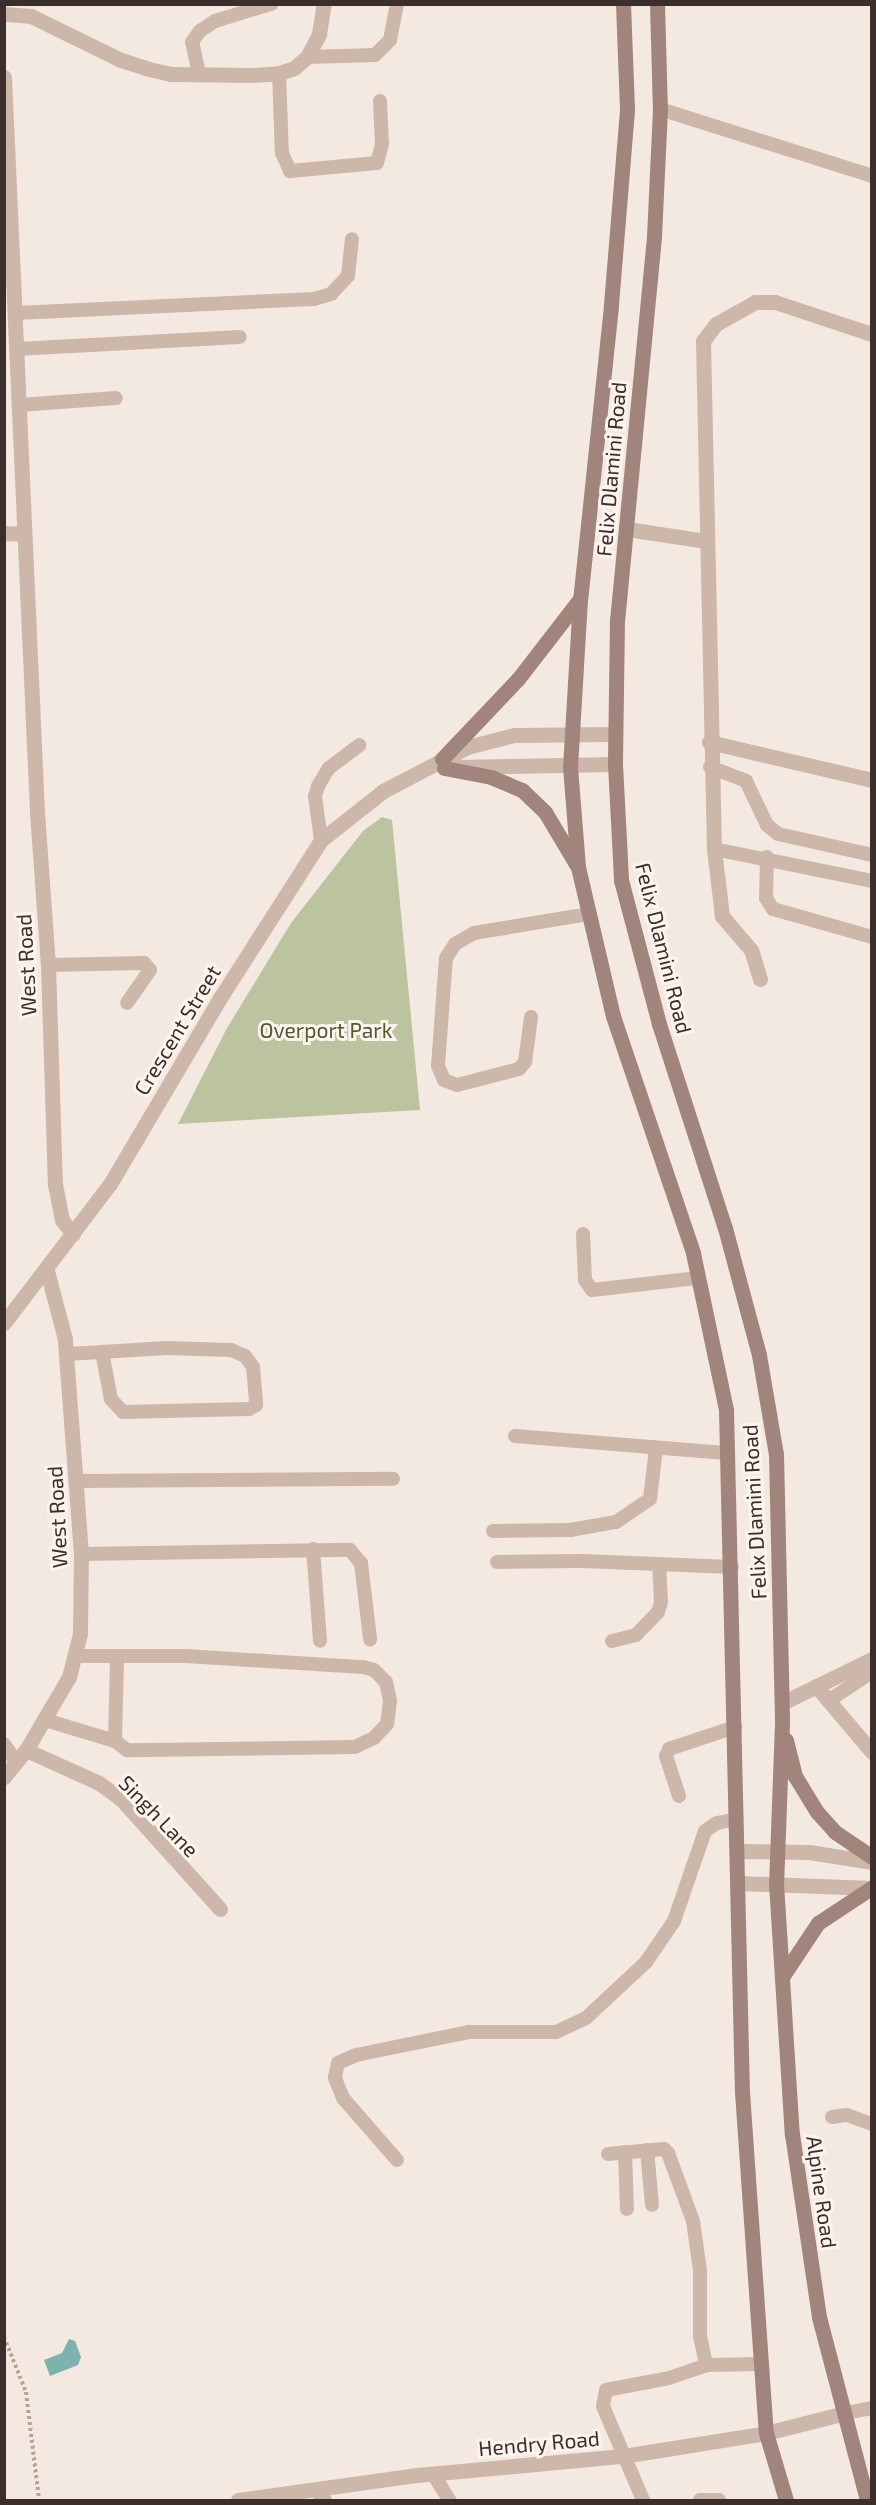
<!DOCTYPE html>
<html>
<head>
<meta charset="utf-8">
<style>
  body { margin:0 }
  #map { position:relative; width:876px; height:2505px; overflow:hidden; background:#f4e9e0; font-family:"Exo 2",sans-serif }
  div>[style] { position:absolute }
  .green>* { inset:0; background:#bcc49f }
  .water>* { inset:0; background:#7eb2af }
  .path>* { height:4px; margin-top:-2px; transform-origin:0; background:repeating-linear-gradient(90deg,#b9a195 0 3px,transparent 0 6px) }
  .service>* { height:14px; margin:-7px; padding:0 7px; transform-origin:7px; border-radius:7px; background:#cdb7ab }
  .minor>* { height:15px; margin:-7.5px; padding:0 7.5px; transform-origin:7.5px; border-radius:7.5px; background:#cdb7ab }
  .tertiary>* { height:15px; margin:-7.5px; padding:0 7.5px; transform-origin:7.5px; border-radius:7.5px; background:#cdb7ab }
  .secondary>* { height:15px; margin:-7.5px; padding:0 7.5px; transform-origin:7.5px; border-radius:7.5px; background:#a1857c }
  span { translate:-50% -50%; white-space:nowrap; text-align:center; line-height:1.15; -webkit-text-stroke:6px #fbf3ed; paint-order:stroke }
  .street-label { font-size:21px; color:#3b2e2b }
  .park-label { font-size:21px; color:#4f5a2d }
  .frame { position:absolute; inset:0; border:6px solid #3b2e2b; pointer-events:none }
</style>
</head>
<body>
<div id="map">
  <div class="green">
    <i style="clip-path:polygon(382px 817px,392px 820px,420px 1110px,178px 1124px,227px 1028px,291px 923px,363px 831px)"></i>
  </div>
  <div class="water">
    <i style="clip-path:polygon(69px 2339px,75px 2341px,81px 2357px,78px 2365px,50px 2376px,44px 2360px,62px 2353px)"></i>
  </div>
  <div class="path">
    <i style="left:4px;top:2337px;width:59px;rotate:68.2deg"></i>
    <i style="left:26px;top:2392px;width:109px;rotate:83.1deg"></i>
  </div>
  <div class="service">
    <i style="left:307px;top:57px;width:68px;rotate:-1.7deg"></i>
    <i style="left:375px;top:55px;width:21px;rotate:-45deg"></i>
    <i style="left:390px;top:40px;width:37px;rotate:-79deg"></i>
    <i style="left:279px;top:73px;width:80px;rotate:87.9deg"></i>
    <i style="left:282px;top:153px;width:20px;rotate:66deg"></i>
    <i style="left:290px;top:171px;width:87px;rotate:-5.3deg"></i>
    <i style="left:377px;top:163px;width:20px;rotate:-75deg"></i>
    <i style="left:382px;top:144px;width:43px;rotate:-92.7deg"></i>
    <i style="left:199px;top:74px;width:33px;rotate:-102deg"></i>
    <i style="left:192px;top:42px;width:14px;rotate:-54deg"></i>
    <i style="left:200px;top:31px;width:18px;rotate:-34deg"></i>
    <i style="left:215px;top:21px;width:59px;rotate:-16.9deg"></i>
    <i style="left:660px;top:109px;width:222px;rotate:17.5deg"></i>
    <i style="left:16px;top:313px;width:298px;rotate:-2.7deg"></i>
    <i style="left:314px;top:299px;width:18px;rotate:-16deg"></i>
    <i style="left:331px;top:294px;width:25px;rotate:-47deg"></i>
    <i style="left:348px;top:276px;width:37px;rotate:-84deg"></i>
    <i style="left:17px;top:349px;width:223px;rotate:-3.1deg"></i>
    <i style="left:19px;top:405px;width:97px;rotate:-4.1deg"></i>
    <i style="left:710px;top:767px;width:39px;rotate:21deg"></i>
    <i style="left:746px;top:781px;width:49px;rotate:64.5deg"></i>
    <i style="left:767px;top:825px;width:14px;rotate:39deg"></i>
    <i style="left:778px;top:834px;width:96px;rotate:12.6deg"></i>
    <i style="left:321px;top:840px;width:44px;rotate:-97.8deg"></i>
    <i style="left:315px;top:796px;width:10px;rotate:-73deg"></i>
    <i style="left:318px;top:786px;width:21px;rotate:-59deg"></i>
    <i style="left:329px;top:768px;width:38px;rotate:-37deg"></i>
    <i style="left:714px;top:849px;width:161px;rotate:11.4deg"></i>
    <i style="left:767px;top:857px;width:41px;rotate:91.4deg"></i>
    <i style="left:766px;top:898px;width:13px;rotate:58deg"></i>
    <i style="left:773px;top:909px;width:103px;rotate:15.8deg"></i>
    <i style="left:48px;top:965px;width:96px;rotate:-1.2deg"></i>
    <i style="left:144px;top:963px;width:9px;rotate:49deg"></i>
    <i style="left:150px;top:970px;width:40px;rotate:124.9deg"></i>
    <i style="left:531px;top:1017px;width:45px;rotate:97.6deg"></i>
    <i style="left:525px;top:1062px;width:9px;rotate:131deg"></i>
    <i style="left:519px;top:1069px;width:64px;rotate:165.5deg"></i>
    <i style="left:457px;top:1085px;width:14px;rotate:-159deg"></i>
    <i style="left:444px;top:1080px;width:15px;rotate:-113deg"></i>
    <i style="left:438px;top:1066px;width:108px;rotate:-85.8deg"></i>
    <i style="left:446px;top:958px;width:17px;rotate:-57deg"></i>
    <i style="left:455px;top:944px;width:22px;rotate:-30deg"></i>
    <i style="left:474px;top:933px;width:117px;rotate:-9.4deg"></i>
    <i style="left:583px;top:1234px;width:46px;rotate:87.5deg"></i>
    <i style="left:585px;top:1280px;width:12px;rotate:55deg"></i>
    <i style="left:592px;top:1290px;width:107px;rotate:-6.5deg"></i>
    <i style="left:66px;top:1354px;width:36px;rotate:-3deg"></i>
    <i style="left:102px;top:1352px;width:64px;rotate:-3.6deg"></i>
    <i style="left:166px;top:1348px;width:65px;rotate:1.8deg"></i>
    <i style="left:231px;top:1350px;width:15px;rotate:23deg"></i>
    <i style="left:245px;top:1356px;width:14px;rotate:54deg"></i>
    <i style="left:253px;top:1367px;width:38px;rotate:85deg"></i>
    <i style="left:256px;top:1405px;width:8px;rotate:150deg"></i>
    <i style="left:249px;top:1409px;width:126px;rotate:178.6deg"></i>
    <i style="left:123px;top:1412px;width:18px;rotate:-133deg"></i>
    <i style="left:111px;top:1399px;width:48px;rotate:-100.8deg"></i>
    <i style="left:515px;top:1436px;width:214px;rotate:4.6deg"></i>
    <i style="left:76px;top:1481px;width:317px;rotate:-0.4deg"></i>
    <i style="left:493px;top:1531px;width:77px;rotate:-0.7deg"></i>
    <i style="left:570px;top:1530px;width:47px;rotate:-9.9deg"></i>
    <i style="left:616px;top:1522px;width:41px;rotate:-34.1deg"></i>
    <i style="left:650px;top:1499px;width:51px;rotate:-83.3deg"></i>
    <i style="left:313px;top:1549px;width:92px;rotate:85.6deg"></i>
    <i style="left:81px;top:1554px;width:269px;rotate:-0.9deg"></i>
    <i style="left:350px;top:1550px;width:17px;rotate:50deg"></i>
    <i style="left:361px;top:1563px;width:77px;rotate:83.2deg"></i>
    <i style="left:497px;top:1562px;width:85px;rotate:-0.7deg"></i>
    <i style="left:582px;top:1561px;width:150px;rotate:2.3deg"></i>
    <i style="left:612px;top:1641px;width:25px;rotate:-14deg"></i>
    <i style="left:636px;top:1635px;width:32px;rotate:-46deg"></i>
    <i style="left:658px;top:1612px;width:10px;rotate:-73deg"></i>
    <i style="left:661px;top:1602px;width:38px;rotate:-93deg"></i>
    <i style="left:77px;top:1656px;width:109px"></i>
    <i style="left:186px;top:1656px;width:177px;rotate:3.6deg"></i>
    <i style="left:363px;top:1667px;width:11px;rotate:15deg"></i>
    <i style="left:374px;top:1670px;width:17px;rotate:45deg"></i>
    <i style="left:386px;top:1682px;width:19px;rotate:78deg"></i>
    <i style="left:390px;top:1701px;width:23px;rotate:97deg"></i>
    <i style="left:387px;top:1724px;width:19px;rotate:133deg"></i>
    <i style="left:374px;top:1738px;width:21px;rotate:155deg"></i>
    <i style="left:355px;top:1747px;width:228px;rotate:179.2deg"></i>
    <i style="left:127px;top:1750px;width:15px;rotate:-143deg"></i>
    <i style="left:115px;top:1741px;width:84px;rotate:-88.6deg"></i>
    <i style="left:828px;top:1701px;width:53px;rotate:-33.4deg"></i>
    <i style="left:45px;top:1720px;width:73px;rotate:16.7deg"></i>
    <i style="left:4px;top:1744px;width:22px;rotate:56deg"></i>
    <i style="left:679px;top:1796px;width:42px;rotate:-108deg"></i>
    <i style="left:666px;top:1756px;width:8px;rotate:-67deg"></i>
    <i style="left:669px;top:1749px;width:70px;rotate:-18.4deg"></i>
    <i style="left:832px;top:2117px;width:15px;rotate:-8deg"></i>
    <i style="left:847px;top:2115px;width:27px;rotate:20deg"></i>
    <i style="left:647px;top:2150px;width:55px;rotate:84.8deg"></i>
    <i style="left:625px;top:2152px;width:57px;rotate:88deg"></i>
    <i style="left:608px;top:2154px;width:56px;rotate:-5.1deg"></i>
    <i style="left:664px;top:2149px;width:6px;rotate:45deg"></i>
    <i style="left:668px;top:2153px;width:72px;rotate:69.8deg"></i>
    <i style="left:693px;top:2221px;width:49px;rotate:81.9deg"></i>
    <i style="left:700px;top:2270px;width:66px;rotate:90deg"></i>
    <i style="left:700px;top:2336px;width:30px;rotate:78deg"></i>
    <i style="left:397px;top:2160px;width:82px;rotate:-131.1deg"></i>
    <i style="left:343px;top:2098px;width:22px;rotate:-112deg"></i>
    <i style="left:335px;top:2078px;width:15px;rotate:-79deg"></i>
    <i style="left:338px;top:2063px;width:20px;rotate:-24deg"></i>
    <i style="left:356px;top:2055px;width:115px;rotate:-11.5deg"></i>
    <i style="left:469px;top:2032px;width:87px"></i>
    <i style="left:556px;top:2032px;width:33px;rotate:-25deg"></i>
    <i style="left:586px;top:2018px;width:82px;rotate:-43deg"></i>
    <i style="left:646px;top:1962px;width:50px;rotate:-55.7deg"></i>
    <i style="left:674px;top:1921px;width:95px;rotate:-71deg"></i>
    <i style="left:705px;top:1831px;width:14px;rotate:-34deg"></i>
    <i style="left:717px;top:1823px;width:20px;rotate:-11deg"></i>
    <i style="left:841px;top:2414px;width:32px;rotate:-11deg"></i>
    <i style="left:433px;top:2474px;width:31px;rotate:58deg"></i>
    <i style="left:315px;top:2490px;width:14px;rotate:45deg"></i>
    <i style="left:643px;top:2500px;width:102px;rotate:-113.1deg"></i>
    <i style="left:603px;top:2406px;width:16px;rotate:-79deg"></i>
    <i style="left:606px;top:2390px;width:64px;rotate:-10.8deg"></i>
    <i style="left:669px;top:2378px;width:39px;rotate:-19deg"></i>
    <i style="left:706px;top:2365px;width:54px;rotate:-1.1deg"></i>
    <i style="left:700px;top:2500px;width:19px"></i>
  </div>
  <div class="minor">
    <i style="left:4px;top:14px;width:27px;rotate:4deg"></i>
    <i style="left:31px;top:16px;width:100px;rotate:26.1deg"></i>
    <i style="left:121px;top:60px;width:29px;rotate:18deg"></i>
    <i style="left:149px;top:69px;width:23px;rotate:13deg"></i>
    <i style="left:171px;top:74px;width:82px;rotate:0.7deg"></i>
    <i style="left:253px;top:75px;width:26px;rotate:-4deg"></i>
    <i style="left:279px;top:73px;width:16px;rotate:-18deg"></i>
    <i style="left:294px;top:68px;width:17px;rotate:-40deg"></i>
    <i style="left:307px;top:57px;width:26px;rotate:-62deg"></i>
    <i style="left:319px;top:34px;width:30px;rotate:-81deg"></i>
    <i style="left:4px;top:77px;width:736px;rotate:87.43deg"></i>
    <i style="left:37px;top:812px;width:153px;rotate:85.9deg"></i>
    <i style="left:48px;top:965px;width:219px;rotate:88.2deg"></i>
    <i style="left:55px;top:1184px;width:37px;rotate:79deg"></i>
    <i style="left:62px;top:1220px;width:18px;rotate:52deg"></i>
    <i style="left:627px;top:529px;width:79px;rotate:8.7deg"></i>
    <i style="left:4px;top:533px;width:20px;rotate:3deg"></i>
    <i style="left:709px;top:742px;width:167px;rotate:13.1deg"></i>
    <i style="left:456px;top:767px;width:159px;rotate:-1.1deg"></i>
    <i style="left:760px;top:979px;width:30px;rotate:-107deg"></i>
    <i style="left:751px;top:950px;width:45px;rotate:-130.5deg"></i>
    <i style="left:722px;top:916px;width:67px;rotate:-96.8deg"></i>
    <i style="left:714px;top:849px;width:508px;rotate:-91.24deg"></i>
    <i style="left:703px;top:341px;width:21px;rotate:-53deg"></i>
    <i style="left:716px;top:324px;width:45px;rotate:-29.4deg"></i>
    <i style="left:755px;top:302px;width:20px"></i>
    <i style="left:775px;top:302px;width:102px;rotate:18.3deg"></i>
    <i style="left:4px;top:1323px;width:175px;rotate:-52.7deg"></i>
    <i style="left:110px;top:1184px;width:216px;rotate:-59.4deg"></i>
    <i style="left:220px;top:998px;width:188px;rotate:-57.4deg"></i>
    <i style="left:321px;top:840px;width:79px;rotate:-38.3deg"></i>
    <i style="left:383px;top:791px;width:95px;rotate:-27.6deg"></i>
    <i style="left:467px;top:747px;width:49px;rotate:-14.3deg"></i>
    <i style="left:514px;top:735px;width:101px;rotate:-0.6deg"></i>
    <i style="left:816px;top:1686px;width:87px;rotate:49.7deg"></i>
    <i style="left:782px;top:1703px;width:100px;rotate:-26.1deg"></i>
    <i style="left:26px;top:1750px;width:80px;rotate:24.3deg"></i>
    <i style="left:99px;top:1783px;width:27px;rotate:36deg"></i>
    <i style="left:121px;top:1799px;width:148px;rotate:48deg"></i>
    <i style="left:4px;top:1777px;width:35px;rotate:-51deg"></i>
    <i style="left:26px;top:1750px;width:85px;rotate:-59.5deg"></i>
    <i style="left:69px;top:1677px;width:44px;rotate:-75.7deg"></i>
    <i style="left:80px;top:1634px;width:80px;rotate:-89.3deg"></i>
    <i style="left:81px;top:1554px;width:216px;rotate:-94.3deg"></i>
    <i style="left:65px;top:1339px;width:70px;rotate:-104.8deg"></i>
    <i style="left:238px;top:2500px;width:181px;rotate:-8deg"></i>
    <i style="left:417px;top:2475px;width:207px;rotate:-5.3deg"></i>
    <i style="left:623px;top:2456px;width:145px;rotate:-9.1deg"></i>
    <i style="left:766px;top:2433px;width:77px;rotate:-14.2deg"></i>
  </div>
  <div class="tertiary">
    <i style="left:738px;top:1851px;width:71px;rotate:0.8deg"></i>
    <i style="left:809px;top:1852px;width:64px;rotate:9deg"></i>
    <i style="left:739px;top:1883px;width:133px;rotate:2.2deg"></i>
  </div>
  <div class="secondary">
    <i style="left:623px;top:4px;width:106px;rotate:87.8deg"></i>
    <i style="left:627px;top:110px;width:197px;rotate:94.7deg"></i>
    <i style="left:611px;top:306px;width:295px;rotate:96deg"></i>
    <i style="left:580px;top:599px;width:168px;rotate:93.4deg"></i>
    <i style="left:570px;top:767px;width:100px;rotate:85.4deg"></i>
    <i style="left:578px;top:867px;width:153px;rotate:76.8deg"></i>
    <i style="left:613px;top:1016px;width:250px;rotate:71.3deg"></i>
    <i style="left:693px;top:1253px;width:160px;rotate:78.1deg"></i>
    <i style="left:726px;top:1410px;width:682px;rotate:88.66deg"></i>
    <i style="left:742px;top:2092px;width:342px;rotate:86deg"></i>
    <i style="left:766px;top:2433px;width:70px;rotate:73.4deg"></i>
    <i style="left:657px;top:4px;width:105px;rotate:88.4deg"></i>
    <i style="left:660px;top:109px;width:128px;rotate:92.7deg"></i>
    <i style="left:654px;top:237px;width:384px;rotate:95.5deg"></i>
    <i style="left:617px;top:619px;width:145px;rotate:90.8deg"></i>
    <i style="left:615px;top:764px;width:116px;rotate:87deg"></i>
    <i style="left:621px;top:880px;width:149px;rotate:75.2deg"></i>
    <i style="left:659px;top:1024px;width:214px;rotate:72.1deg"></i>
    <i style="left:725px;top:1228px;width:131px;rotate:75deg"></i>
    <i style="left:759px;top:1355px;width:100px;rotate:80.3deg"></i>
    <i style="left:776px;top:1454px;width:269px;rotate:88.7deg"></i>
    <i style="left:782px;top:1723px;width:160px;rotate:92.1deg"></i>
    <i style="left:776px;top:1883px;width:252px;rotate:86.4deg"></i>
    <i style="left:792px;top:2134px;width:185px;rotate:81.6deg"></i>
    <i style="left:819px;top:2317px;width:189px;rotate:75.3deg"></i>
    <i style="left:442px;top:759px;width:110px;rotate:-46.5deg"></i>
    <i style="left:518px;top:679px;width:100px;rotate:-52.3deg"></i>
    <i style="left:444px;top:768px;width:48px;rotate:10.8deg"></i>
    <i style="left:491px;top:777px;width:34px;rotate:23deg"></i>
    <i style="left:522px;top:790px;width:32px;rotate:44deg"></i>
    <i style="left:545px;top:812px;width:61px;rotate:59.2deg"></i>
    <i style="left:786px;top:1740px;width:37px;rotate:76deg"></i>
    <i style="left:795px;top:1776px;width:42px;rotate:58.6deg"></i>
    <i style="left:817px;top:1812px;width:27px;rotate:48deg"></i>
    <i style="left:835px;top:1832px;width:45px;rotate:34deg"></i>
    <i style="left:782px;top:1977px;width:65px;rotate:-56.3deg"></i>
    <i style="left:818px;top:1923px;width:64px;rotate:-33.4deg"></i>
  </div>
  <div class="street-label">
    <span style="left:611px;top:469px;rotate:-85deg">Felix Dlamini Road</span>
    <span style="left:664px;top:948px;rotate:76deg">Felix Dlamini Road</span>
    <span style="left:26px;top:965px;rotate:-93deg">West Road</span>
    <span style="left:177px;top:1030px;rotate:-59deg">Crescent Street</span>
    <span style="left:754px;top:1512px;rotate:-93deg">Felix Dlamini Road</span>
    <span style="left:57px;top:1517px;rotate:-93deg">West Road</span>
    <span style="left:159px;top:1816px;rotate:46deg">Singh Lane</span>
    <span style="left:822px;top:2192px;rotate:82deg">Alpine Road</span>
    <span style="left:539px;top:2443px;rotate:-5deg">Hendry Road</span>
  </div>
  <div class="park-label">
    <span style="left:326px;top:1030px">Overport Park</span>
  </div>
  <div class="frame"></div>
</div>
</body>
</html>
